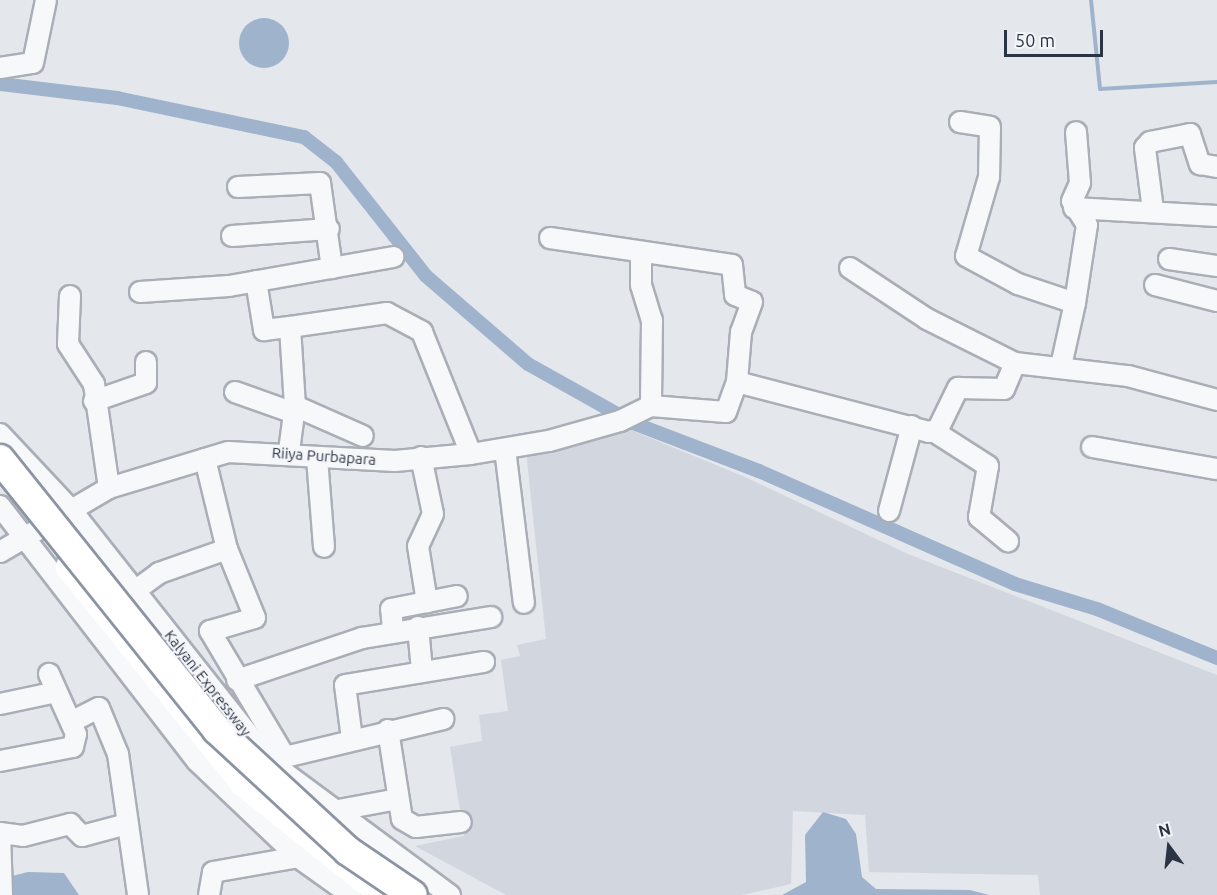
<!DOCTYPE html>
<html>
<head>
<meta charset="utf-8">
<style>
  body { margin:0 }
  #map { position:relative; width:1217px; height:895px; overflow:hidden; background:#e4e7ec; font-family:Ubuntu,sans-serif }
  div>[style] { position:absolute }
  .built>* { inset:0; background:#d2d6de }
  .water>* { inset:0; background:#9fb4cc }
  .round { border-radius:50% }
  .stream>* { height:4px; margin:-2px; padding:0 2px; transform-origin:2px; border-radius:2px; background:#9fb4cc }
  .canal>* { height:14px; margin:-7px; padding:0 7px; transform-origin:7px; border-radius:7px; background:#9fb4cc }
  .roads { filter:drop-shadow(2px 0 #a9aeb7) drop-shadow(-2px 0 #a9aeb7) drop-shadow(0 2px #a9aeb7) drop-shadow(0 -2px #a9aeb7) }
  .minor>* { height:20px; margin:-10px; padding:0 10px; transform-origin:10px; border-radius:10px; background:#f7f8fa }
  .highway>* { height:28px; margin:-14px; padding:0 14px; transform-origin:14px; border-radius:14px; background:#fff }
  .bridges { filter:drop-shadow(2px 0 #8b94a3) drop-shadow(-2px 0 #8b94a3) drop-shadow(0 2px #8b94a3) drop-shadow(0 -2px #8b94a3) }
  .highway-bridge>* { height:28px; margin:-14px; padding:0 14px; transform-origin:14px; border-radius:14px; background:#fff }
  span { translate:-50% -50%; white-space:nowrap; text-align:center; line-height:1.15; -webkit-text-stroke:4.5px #f4f6f9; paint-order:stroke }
  .street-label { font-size:15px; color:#2b3445 }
  .north { position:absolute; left:1139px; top:817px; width:60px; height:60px; -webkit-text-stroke:4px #f4f6f9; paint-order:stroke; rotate:345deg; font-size:16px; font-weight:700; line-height:24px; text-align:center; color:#2b3445 }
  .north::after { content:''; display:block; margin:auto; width:21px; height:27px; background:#2b3445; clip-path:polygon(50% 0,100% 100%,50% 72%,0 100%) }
  .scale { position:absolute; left:1004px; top:30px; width:99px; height:27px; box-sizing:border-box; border:3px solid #2b3445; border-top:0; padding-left:8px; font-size:18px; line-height:21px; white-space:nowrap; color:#2b3445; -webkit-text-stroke:4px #f4f6f9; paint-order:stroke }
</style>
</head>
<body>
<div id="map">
  <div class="built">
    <i style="clip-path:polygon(621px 426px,745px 477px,908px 554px,1217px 675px,1217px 895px,1040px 895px,1038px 875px,869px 872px,865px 815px,793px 811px,791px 884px,742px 895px,506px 895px,415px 846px,464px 836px,450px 747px,482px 741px,479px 715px,508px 711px,501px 660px,520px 656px,517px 645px,546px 639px,526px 451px)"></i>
  </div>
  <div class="water">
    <i class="round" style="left:239px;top:18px;width:50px;height:50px"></i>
    <i style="clip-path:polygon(823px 812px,846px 819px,856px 834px,862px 877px,876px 889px,970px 890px,989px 895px,782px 895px,806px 882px,805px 835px)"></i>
    <i style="clip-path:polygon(28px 872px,64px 873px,79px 895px,14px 895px,12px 876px)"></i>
  </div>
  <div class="stream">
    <i style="left:1091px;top:0;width:89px;rotate:84.2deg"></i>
    <i style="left:1100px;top:89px;width:117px;rotate:-3.4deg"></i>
  </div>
  <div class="canal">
    <i style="left:0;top:84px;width:118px;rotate:6.8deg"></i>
    <i style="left:117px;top:98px;width:191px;rotate:11.8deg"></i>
    <i style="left:304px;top:137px;width:41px;rotate:38deg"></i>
    <i style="left:336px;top:162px;width:145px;rotate:51.7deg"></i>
    <i style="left:426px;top:276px;width:135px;rotate:40.8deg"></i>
    <i style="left:528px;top:364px;width:120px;rotate:29.3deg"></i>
    <i style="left:633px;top:423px;width:135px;rotate:20.9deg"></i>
    <i style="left:759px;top:471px;width:280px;rotate:23.8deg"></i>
    <i style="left:1015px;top:584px;width:86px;rotate:17deg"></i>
    <i style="left:1097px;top:609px;width:130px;rotate:22.2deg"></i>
  </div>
  <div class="roads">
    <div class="minor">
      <i style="left:0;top:68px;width:33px;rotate:-9deg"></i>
      <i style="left:33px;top:63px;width:64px;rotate:-78.3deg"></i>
      <i style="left:960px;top:122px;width:30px;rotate:9deg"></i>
      <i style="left:990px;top:127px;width:50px;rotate:91.1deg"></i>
      <i style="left:989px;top:177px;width:82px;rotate:106.2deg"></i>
      <i style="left:966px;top:256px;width:59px;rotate:28.3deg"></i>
      <i style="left:1018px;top:284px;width:60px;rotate:18.4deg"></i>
      <i style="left:1075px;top:303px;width:65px;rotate:102.5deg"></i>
      <i style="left:238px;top:187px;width:82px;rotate:-2.8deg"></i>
      <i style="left:320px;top:183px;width:86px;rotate:82deg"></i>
      <i style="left:1074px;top:208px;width:143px;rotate:3.2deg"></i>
      <i style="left:1153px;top:210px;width:63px;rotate:-97.4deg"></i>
      <i style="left:1145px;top:148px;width:8px;rotate:-50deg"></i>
      <i style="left:1150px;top:142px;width:41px;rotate:-11.3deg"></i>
      <i style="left:1190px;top:134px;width:32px;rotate:72deg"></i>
      <i style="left:1200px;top:164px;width:17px;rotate:10deg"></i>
      <i style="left:232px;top:236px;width:97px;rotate:-4.1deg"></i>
      <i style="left:550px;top:238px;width:184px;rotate:8.4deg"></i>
      <i style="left:732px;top:265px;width:30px;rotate:84deg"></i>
      <i style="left:735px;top:295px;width:18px;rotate:22deg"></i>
      <i style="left:752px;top:302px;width:32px;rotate:110deg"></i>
      <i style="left:741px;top:332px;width:50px;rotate:94.6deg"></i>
      <i style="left:641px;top:252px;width:33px;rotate:90deg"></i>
      <i style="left:641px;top:285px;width:37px;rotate:73deg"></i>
      <i style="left:652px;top:320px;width:86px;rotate:90.7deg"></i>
      <i style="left:1169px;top:259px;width:49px;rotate:8.3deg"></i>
      <i style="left:850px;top:268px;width:92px;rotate:33.5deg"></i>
      <i style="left:927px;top:319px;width:98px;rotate:26.6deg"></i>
      <i style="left:256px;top:281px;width:50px;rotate:80.7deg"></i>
      <i style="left:264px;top:330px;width:26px;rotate:-7deg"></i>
      <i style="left:290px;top:327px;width:79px;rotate:86.4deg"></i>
      <i style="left:295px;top:406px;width:45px;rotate:97.6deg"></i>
      <i style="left:1155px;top:285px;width:64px;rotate:14.5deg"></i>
      <i style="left:140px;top:292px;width:89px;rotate:-3.9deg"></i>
      <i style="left:229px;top:286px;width:167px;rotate:-10deg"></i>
      <i style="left:70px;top:296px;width:48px;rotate:92.4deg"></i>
      <i style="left:68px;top:344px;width:48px;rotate:57deg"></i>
      <i style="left:94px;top:384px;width:105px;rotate:81.8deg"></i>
      <i style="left:1075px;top:303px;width:79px;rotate:-81.3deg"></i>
      <i style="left:1087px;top:225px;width:28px;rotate:-122deg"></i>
      <i style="left:1072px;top:201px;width:20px;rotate:-66deg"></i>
      <i style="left:1080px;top:183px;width:51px;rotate:-94.5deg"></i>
      <i style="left:290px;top:327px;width:98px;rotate:-8.2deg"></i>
      <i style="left:387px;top:313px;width:40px;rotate:28deg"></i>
      <i style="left:422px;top:332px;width:131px;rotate:68.1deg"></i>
      <i style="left:235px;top:392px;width:63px;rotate:19.6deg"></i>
      <i style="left:94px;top:401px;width:55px;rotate:-19.1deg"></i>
      <i style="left:146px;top:383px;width:21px;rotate:-90deg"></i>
      <i style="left:295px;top:406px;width:74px;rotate:23.8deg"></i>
      <i style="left:935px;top:432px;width:63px;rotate:32.7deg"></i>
      <i style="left:988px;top:466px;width:52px;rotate:100deg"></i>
      <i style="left:979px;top:517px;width:38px;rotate:40deg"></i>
      <i style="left:0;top:434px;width:105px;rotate:46.9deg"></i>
      <i style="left:72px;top:511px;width:320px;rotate:51.7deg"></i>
      <i style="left:270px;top:762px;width:224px;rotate:36.5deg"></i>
      <i style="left:1092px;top:447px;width:127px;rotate:10deg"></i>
      <i style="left:505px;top:449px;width:155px;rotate:83deg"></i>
      <i style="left:421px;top:457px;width:58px;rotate:78.1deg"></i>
      <i style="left:433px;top:514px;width:35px;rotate:115deg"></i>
      <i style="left:418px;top:546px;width:57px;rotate:80.9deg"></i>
      <i style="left:317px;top:458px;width:89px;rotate:85.5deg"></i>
      <i style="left:205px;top:459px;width:93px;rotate:76.3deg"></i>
      <i style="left:227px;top:549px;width:74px;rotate:67.9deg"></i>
      <i style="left:255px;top:618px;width:47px;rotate:163.9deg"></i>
      <i style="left:210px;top:631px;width:147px;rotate:59.2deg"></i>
      <i style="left:285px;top:757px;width:16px;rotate:162deg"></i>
      <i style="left:0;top:506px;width:322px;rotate:52.3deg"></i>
      <i style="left:197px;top:761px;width:139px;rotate:43.5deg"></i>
      <i style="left:298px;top:857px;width:65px;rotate:35.6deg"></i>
      <i style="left:889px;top:511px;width:88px;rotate:-74.9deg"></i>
      <i style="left:0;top:552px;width:126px;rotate:-30.4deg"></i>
      <i style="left:109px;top:488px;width:124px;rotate:-16.8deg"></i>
      <i style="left:228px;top:452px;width:167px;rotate:3.1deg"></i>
      <i style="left:395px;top:461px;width:76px;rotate:-5.3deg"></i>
      <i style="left:471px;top:454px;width:79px;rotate:-9.5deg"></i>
      <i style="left:549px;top:441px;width:74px;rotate:-15.7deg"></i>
      <i style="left:620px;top:421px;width:34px;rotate:-26deg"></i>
      <i style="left:651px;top:406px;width:75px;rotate:4.6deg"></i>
      <i style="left:726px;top:412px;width:32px;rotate:-70deg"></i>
      <i style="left:737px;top:382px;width:198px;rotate:14.6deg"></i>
      <i style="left:929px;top:432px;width:9px;rotate:-18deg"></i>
      <i style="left:938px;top:429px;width:46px;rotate:-64deg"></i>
      <i style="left:958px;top:388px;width:46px;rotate:1.2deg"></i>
      <i style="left:1004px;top:389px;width:28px;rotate:-67deg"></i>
      <i style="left:1015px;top:363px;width:114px;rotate:6.6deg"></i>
      <i style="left:1128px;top:376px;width:92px;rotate:15.1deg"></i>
      <i style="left:136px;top:590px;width:29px;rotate:-36deg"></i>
      <i style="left:159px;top:573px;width:72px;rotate:-19.4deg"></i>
      <i style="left:418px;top:627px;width:44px;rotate:84.8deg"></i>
      <i style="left:393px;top:630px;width:21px;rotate:-95deg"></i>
      <i style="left:391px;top:609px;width:67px;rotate:-11.1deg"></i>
      <i style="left:237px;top:680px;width:132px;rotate:-18.6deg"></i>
      <i style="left:362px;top:638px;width:131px;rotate:-9.2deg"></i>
      <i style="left:0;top:704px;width:58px;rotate:-11.9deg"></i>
      <i style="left:71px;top:722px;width:31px;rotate:-27deg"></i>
      <i style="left:99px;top:708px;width:50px;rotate:67.6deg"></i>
      <i style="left:118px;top:754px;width:142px;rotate:81.9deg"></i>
      <i style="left:388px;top:730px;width:90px;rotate:81.1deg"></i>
      <i style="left:402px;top:819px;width:16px;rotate:30deg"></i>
      <i style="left:416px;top:827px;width:45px;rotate:-6.3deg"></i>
      <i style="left:352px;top:739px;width:54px;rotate:-97.4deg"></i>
      <i style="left:345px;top:685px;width:141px;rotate:-9.4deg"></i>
      <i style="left:285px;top:757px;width:163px;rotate:-13.5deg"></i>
      <i style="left:0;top:761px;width:74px;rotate:-10.9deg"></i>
      <i style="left:73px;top:747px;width:13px;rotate:-77deg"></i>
      <i style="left:76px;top:734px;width:66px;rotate:-114.2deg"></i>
      <i style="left:333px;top:811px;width:66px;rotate:-10.5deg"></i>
      <i style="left:2px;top:895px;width:62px;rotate:-91.8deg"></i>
      <i style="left:0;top:833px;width:23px;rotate:7deg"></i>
      <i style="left:23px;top:836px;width:49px;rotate:-14.3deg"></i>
      <i style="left:70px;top:824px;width:17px;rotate:45deg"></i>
      <i style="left:82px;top:836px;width:47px;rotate:-14.9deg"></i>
      <i style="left:209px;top:895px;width:23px;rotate:-80deg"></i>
      <i style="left:213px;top:872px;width:86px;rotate:-10deg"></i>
    </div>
    <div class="highway">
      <i style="left:70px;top:567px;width:277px;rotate:51.1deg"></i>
      <i style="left:244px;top:783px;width:179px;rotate:38.7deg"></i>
    </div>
  </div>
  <div class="bridges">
    <div class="highway-bridge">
      <i style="left:0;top:459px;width:347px;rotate:51.3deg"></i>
      <i style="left:217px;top:730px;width:178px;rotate:42.7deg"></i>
      <i style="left:348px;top:851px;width:78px;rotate:34.1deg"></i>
    </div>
  </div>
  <div class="street-label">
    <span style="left:324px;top:456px;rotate:4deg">Riiya Purbapara</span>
    <span style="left:208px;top:683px;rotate:52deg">Kalyani Expressway</span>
  </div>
  <div class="north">N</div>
  <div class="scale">50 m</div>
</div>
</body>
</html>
